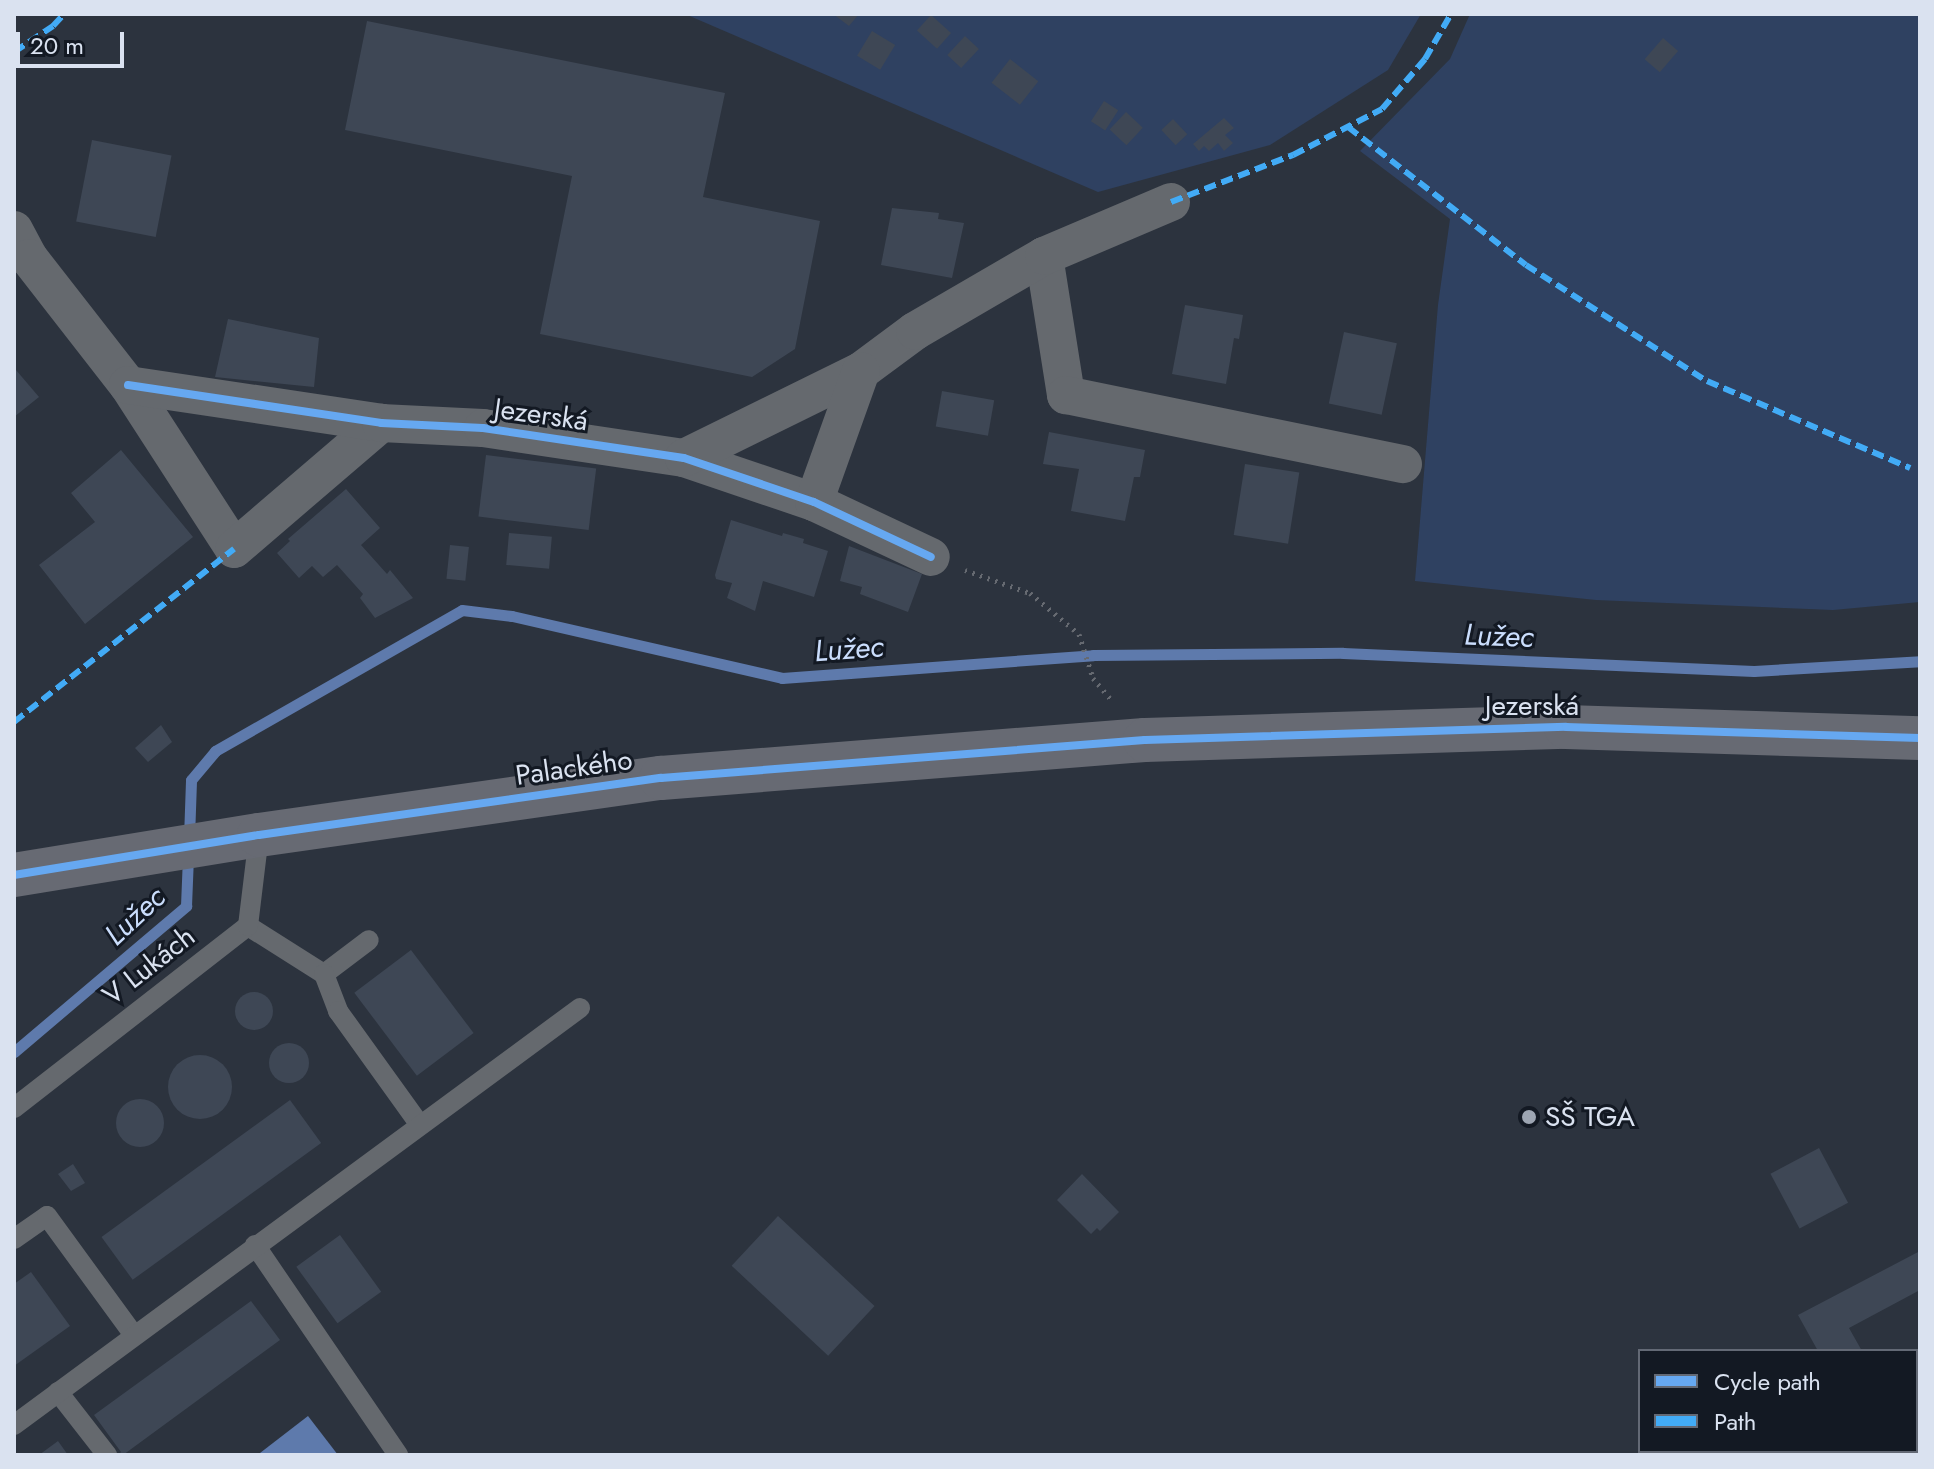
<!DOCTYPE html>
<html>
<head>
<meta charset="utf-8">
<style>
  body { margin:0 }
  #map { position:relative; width:1934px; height:1469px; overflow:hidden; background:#2c333e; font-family:Jost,sans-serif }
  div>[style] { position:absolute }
  .green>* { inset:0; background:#2f4161 }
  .water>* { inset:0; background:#5e7aac }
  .stream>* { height:11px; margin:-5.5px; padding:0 5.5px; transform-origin:5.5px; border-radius:5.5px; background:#5e7aac }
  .building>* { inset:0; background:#3e4755; transform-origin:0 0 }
  .round { border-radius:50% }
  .path>* { height:5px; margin-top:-2.5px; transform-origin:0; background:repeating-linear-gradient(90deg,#666a71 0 2px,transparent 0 8px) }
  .lane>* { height:20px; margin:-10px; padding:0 10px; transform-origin:10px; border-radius:10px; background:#65696e }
  .street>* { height:38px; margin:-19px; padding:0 19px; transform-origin:19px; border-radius:19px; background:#65696e }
  .secondary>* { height:44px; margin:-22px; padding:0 22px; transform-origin:22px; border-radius:22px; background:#676a73 }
  .quiet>* { height:6px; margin-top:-3px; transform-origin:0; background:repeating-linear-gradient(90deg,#42abf6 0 12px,transparent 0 18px) }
  .cycleway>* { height:8px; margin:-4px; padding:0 4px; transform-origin:4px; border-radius:4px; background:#66a8f1 }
  .dots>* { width:22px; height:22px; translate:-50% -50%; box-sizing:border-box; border:4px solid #131923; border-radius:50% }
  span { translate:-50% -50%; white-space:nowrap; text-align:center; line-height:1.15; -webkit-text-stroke:6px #131923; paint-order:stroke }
  .street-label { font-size:28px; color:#dae2f0 }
  .poi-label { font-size:28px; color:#dae2f0 }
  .left { translate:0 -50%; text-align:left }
  .water-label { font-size:30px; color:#caddfc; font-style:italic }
  .frame { position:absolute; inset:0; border:16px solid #dae2f0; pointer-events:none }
  .legend { position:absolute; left:1638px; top:1349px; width:280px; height:104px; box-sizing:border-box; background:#131923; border:2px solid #636975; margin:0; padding:10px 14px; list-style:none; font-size:24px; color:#dae2f0 }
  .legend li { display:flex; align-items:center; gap:16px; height:40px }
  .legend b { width:40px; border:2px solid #636975 }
  .scale { position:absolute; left:16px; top:32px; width:108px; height:36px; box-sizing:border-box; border:4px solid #dae2f0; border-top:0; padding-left:10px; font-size:24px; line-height:28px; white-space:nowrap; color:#dae2f0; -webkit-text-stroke:6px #131923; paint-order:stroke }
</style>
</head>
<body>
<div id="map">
  <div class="green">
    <i style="clip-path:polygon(685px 14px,1421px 14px,1388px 70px,1270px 145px,1098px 192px)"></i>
    <i style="clip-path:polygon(1470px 14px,1920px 14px,1920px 602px,1833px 610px,1596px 600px,1415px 581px,1438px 305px,1450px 219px,1360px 151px,1450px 59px)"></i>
  </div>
  <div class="water">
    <i style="clip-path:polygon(308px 1416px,338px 1455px,262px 1455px,260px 1453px)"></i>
  </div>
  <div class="stream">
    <i style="left:189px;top:838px;width:58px;rotate:-88deg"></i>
    <i style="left:191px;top:780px;width:38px;rotate:-50deg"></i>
    <i style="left:215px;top:751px;width:284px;rotate:-29.7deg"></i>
    <i style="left:462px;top:610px;width:50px;rotate:6.8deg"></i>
    <i style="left:512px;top:616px;width:277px;rotate:12.9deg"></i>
    <i style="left:782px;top:678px;width:312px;rotate:-4.2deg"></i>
    <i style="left:1093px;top:655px;width:250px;rotate:-0.5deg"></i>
    <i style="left:1343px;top:653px;width:411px;rotate:2.5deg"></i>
    <i style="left:1754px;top:671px;width:166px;rotate:-3.4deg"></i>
    <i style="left:14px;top:1052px;width:226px;rotate:-40.3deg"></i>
    <i style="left:186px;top:906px;width:50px;rotate:-87.7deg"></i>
  </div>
  <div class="building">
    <i style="clip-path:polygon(833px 14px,859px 14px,849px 26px)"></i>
    <i style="left:931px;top:15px;width:27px;height:21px;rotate:42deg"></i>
    <i style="clip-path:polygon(367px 21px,725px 93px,703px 197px,820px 221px,795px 349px,752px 377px,540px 334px,572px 176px,345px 130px)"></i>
    <i style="left:872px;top:31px;width:27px;height:29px;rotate:31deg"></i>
    <i style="left:965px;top:36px;width:19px;height:26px;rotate:43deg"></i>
    <i style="left:1663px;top:38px;width:20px;height:28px;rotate:41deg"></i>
    <i style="left:1010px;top:59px;width:36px;height:30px;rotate:38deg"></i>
    <i style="left:1104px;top:101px;width:17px;height:24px;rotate:33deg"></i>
    <i style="left:1126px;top:112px;width:23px;height:24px;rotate:43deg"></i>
    <i style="clip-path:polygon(1224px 118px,1234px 128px,1225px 135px,1233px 143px,1224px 151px,1218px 143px,1209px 151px,1204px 146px,1199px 151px,1193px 144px)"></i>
    <i style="left:1173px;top:119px;width:21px;height:16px;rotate:47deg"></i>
    <i style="left:92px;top:140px;width:81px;height:83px;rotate:11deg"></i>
    <i style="clip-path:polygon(892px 208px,939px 213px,938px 219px,964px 223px,952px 278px,881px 265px)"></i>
    <i style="clip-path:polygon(1185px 305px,1243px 315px,1239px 339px,1234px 338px,1226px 384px,1172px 374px)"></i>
    <i style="clip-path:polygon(228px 319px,319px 338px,314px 387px,215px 377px)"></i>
    <i style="left:1344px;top:332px;width:54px;height:73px;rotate:12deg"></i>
    <i style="clip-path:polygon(16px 370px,39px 397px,14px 417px,14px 372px)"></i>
    <i style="left:942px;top:391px;width:53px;height:36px;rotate:10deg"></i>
    <i style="clip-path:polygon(1049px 432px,1145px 450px,1140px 477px,1134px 477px,1125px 521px,1071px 511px,1079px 469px,1043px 464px)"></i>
    <i style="clip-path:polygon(121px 450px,193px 537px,85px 624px,39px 565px,95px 522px,71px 493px)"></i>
    <i style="left:486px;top:455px;width:111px;height:62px;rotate:7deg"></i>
    <i style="left:1245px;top:464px;width:55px;height:72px;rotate:9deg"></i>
    <i style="clip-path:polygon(346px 489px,380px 528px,361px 545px,387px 574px,390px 570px,413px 598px,375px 618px,360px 598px,363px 594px,337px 565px,323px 577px,312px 566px,299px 578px,277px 553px,290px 541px,288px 539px)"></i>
    <i style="clip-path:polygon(731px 520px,782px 536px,783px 533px,804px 539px,803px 543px,828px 551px,814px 597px,763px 581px,755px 611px,727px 598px,732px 583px,716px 579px,715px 575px)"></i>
    <i style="left:509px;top:533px;width:43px;height:32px;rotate:5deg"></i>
    <i style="left:450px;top:545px;width:19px;height:34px;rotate:6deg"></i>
    <i style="clip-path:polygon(849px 546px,922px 574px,908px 612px,860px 594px,862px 587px,840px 581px)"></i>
    <i style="clip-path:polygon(161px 725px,172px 742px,148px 762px,135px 748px)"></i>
    <i style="left:411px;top:950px;width:104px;height:71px;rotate:53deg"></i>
    <i class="round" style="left:235px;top:992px;width:38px;height:38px"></i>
    <i class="round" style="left:269px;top:1043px;width:40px;height:40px"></i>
    <i class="round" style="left:168px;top:1055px;width:64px;height:64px"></i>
    <i class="round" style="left:116px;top:1099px;width:48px;height:48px"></i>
    <i style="left:290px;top:1100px;width:53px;height:233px;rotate:54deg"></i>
    <i style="left:1819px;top:1148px;width:62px;height:55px;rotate:62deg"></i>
    <i style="clip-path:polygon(73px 1164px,85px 1183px,71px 1191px,58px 1174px)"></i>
    <i style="clip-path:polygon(1082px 1174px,1119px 1212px,1100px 1231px,1097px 1228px,1091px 1234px,1057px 1200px)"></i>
    <i style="left:778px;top:1216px;width:132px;height:68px;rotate:43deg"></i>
    <i style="left:340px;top:1235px;width:70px;height:54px;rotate:54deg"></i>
    <i style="clip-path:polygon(1920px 1251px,1920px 1290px,1849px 1328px,1862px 1351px,1818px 1351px,1798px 1315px)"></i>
    <i style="clip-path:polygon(31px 1272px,70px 1326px,14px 1366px,14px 1284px)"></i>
    <i style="clip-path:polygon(251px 1301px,280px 1340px,123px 1455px,118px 1455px,121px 1452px,94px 1415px)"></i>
    <i style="left:1920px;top:1352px;width:80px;height:4px;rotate:90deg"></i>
    <i style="clip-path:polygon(58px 1441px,68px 1455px,39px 1455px)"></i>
  </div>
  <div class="path">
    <i style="left:965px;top:570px;width:69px;rotate:19.5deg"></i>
    <i style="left:1030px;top:593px;width:64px;rotate:39.9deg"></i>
    <i style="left:1079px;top:634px;width:46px;rotate:72.3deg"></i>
    <i style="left:1093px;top:678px;width:31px;rotate:50deg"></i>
  </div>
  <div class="lane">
    <i style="left:248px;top:926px;width:90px;rotate:32.3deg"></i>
    <i style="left:324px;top:974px;width:56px;rotate:-37.1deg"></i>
    <i style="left:324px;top:974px;width:40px;rotate:69deg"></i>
    <i style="left:338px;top:1011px;width:140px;rotate:54.3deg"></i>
    <i style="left:14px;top:1108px;width:296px;rotate:-37.9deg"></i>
    <i style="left:248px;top:926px;width:92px;rotate:-83.1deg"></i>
    <i style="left:14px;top:1239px;width:40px;rotate:-34.9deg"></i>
    <i style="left:47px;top:1216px;width:146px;rotate:53.9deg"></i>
    <i style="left:255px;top:1245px;width:254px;rotate:55.7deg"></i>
    <i style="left:58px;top:1392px;width:80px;rotate:52.1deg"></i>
    <i style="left:14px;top:1425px;width:703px;rotate:-36.38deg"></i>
  </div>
  <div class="street">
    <i style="left:14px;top:230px;width:32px;rotate:62deg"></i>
    <i style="left:29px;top:258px;width:161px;rotate:52.1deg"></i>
    <i style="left:128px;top:385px;width:195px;rotate:57.1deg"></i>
    <i style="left:234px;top:549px;width:194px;rotate:-40.6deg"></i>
    <i style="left:1044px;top:256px;width:141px;rotate:81deg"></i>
    <i style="left:1066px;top:395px;width:344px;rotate:11.6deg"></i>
    <i style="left:128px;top:385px;width:256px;rotate:8.5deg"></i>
    <i style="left:381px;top:423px;width:102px;rotate:2.8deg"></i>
    <i style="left:483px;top:428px;width:203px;rotate:8.5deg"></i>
    <i style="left:684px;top:458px;width:137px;rotate:18.7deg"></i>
    <i style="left:814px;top:502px;width:129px;rotate:25.2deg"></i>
    <i style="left:684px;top:458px;width:197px;rotate:-26.2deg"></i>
    <i style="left:861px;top:371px;width:67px;rotate:-36.5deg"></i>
    <i style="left:915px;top:331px;width:149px;rotate:-30.2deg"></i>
    <i style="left:1044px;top:256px;width:138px;rotate:-23deg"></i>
    <i style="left:814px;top:502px;width:139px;rotate:-70.3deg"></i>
  </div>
  <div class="secondary">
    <i style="left:14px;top:875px;width:248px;rotate:-9.3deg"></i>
    <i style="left:259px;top:835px;width:406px;rotate:-8.1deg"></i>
    <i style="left:661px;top:778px;width:485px;rotate:-4.5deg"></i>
    <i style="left:1145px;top:740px;width:421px;rotate:-1.8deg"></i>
    <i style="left:1566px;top:727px;width:354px;rotate:1.8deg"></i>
  </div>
  <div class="quiet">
    <i style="left:14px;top:52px;width:47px;rotate:-33.7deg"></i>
    <i style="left:53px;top:26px;width:16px;rotate:-47deg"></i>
    <i style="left:1348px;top:127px;width:225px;rotate:37.8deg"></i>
    <i style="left:1526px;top:265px;width:215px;rotate:32.7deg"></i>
    <i style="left:1707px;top:381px;width:221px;rotate:23.2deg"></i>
    <i style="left:1171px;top:202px;width:131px;rotate:-21.1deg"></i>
    <i style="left:1293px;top:155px;width:100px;rotate:-27.3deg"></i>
    <i style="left:1382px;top:109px;width:66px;rotate:-49.3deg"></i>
    <i style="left:1425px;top:59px;width:52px;rotate:-60deg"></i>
    <i style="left:14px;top:722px;width:280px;rotate:-38.2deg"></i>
  </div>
  <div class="cycleway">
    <i style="left:128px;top:385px;width:256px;rotate:8.5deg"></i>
    <i style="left:381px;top:423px;width:102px;rotate:2.8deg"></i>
    <i style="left:483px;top:428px;width:203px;rotate:8.5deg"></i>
    <i style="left:684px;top:458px;width:137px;rotate:18.7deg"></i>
    <i style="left:814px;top:502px;width:129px;rotate:25.2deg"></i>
    <i style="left:14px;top:875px;width:248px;rotate:-9.3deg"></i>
    <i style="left:259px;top:835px;width:406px;rotate:-8.1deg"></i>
    <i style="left:661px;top:778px;width:485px;rotate:-4.5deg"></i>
    <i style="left:1145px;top:740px;width:421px;rotate:-1.8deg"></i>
    <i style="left:1566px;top:727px;width:354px;rotate:1.8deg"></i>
  </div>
  <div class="dots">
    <i style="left:1529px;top:1117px;background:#9da5b2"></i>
  </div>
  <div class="street-label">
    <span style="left:541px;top:415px;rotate:8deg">Jezerská</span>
    <span style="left:1532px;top:706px">Jezerská</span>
    <span style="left:574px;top:768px;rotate:-8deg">Palackého</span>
    <span style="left:149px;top:966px;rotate:-38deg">V Lukách</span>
  </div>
  <div class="poi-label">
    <span class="left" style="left:1545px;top:1117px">SŠ TGA</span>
  </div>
  <div class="water-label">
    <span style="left:1499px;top:636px;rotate:2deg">Lužec</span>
    <span style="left:849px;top:649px;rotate:-4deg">Lužec</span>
    <span style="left:135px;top:916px;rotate:-43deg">Lužec</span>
  </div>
  <div class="frame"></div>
  <ul class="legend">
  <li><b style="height:10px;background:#66a8f1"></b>Cycle path</li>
  <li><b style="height:10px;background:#42abf6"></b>Path</li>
  </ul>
  <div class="scale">20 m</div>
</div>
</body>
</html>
